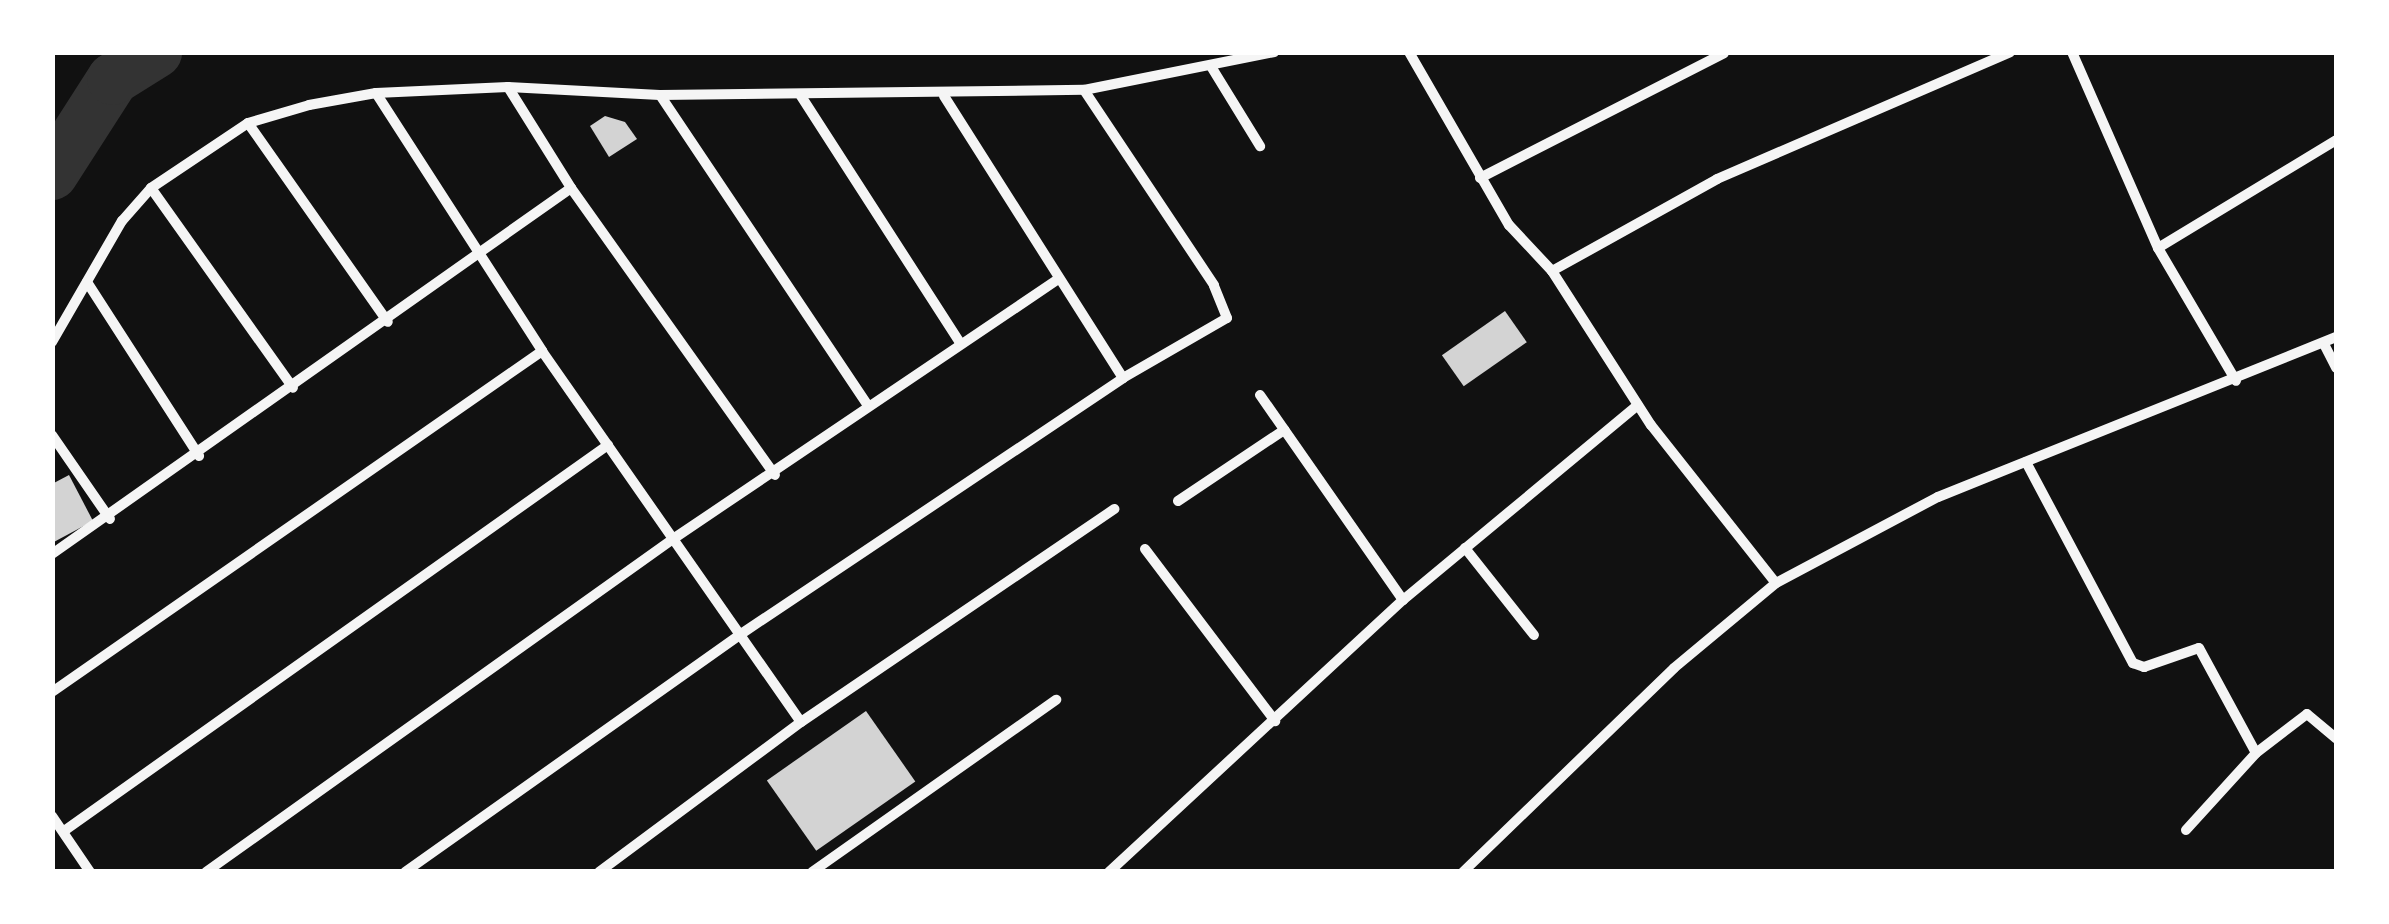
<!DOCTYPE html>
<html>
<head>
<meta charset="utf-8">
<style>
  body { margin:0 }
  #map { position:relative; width:2389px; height:924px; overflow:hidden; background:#111; font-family:Poppins,sans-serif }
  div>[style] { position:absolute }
  .river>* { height:52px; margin:-26px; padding:0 26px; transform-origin:26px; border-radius:26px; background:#333 }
  .building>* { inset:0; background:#d3d3d3; transform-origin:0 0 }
  .minor>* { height:10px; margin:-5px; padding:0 5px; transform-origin:5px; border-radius:5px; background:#f5f5f5 }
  span { translate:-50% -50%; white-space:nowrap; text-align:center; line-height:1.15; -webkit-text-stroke:8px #fff; paint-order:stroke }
  .frame { position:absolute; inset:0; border:55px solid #fff; pointer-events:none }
</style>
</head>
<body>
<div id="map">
  <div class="river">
    <i style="left:52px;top:174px;width:113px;rotate:-57.3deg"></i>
    <i style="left:113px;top:79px;width:51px;rotate:-32.1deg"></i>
  </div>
  <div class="building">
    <i style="clip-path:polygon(605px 116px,625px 122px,637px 139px,609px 157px,590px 126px)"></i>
    <i style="left:1505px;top:311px;width:38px;height:77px;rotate:55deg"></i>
    <i style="clip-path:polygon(69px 475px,93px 521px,52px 543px,52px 484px)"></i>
    <i style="left:866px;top:711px;width:86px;height:121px;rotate:55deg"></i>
  </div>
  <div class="minor">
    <i style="left:1409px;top:52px;width:200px;rotate:60deg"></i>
    <i style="left:1509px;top:225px;width:63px;rotate:46.9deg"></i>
    <i style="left:1552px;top:271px;width:183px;rotate:57.3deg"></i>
    <i style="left:1651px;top:425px;width:201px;rotate:51.7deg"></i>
    <i style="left:2072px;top:52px;width:214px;rotate:66.3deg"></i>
    <i style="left:2158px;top:248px;width:154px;rotate:59.6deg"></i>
    <i style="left:1212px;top:68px;width:92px;rotate:58.4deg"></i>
    <i style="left:508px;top:87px;width:119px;rotate:58deg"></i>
    <i style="left:571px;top:188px;width:352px;rotate:54.6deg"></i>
    <i style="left:376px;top:93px;width:307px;rotate:57.2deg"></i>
    <i style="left:542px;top:351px;width:452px;rotate:55.1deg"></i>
    <i style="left:660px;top:95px;width:374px;rotate:56.2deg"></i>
    <i style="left:801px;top:96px;width:294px;rotate:57.2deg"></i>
    <i style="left:944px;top:96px;width:334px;rotate:57.6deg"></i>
    <i style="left:248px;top:123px;width:243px;rotate:54.9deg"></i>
    <i style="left:1480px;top:178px;width:274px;rotate:-27.1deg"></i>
    <i style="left:151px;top:188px;width:245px;rotate:54.6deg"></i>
    <i style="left:2158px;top:248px;width:208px;rotate:-31.2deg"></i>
    <i style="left:1552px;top:271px;width:189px;rotate:-29.1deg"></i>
    <i style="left:1717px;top:179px;width:319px;rotate:-23.4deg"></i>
    <i style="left:87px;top:282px;width:207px;rotate:57.2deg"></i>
    <i style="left:52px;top:342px;width:140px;rotate:-60deg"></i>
    <i style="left:122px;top:221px;width:44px;rotate:-48.7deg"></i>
    <i style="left:151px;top:188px;width:117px;rotate:-33.8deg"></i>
    <i style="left:248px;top:123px;width:64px;rotate:-16.4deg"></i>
    <i style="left:309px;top:105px;width:68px;rotate:-10.2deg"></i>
    <i style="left:376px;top:93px;width:132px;rotate:-2.6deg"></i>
    <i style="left:508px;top:87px;width:152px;rotate:3deg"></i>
    <i style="left:660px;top:95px;width:424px;rotate:-0.7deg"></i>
    <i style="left:1084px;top:90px;width:194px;rotate:-11.3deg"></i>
    <i style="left:2324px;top:344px;width:27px;rotate:63deg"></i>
    <i style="left:1260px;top:395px;width:250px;rotate:55.1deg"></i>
    <i style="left:52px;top:435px;width:102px;rotate:55.4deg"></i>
    <i style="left:2026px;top:462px;width:228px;rotate:62deg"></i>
    <i style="left:2133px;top:663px;width:12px;rotate:20deg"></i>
    <i style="left:2144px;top:667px;width:58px;rotate:-19.1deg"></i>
    <i style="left:2199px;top:648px;width:119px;rotate:61.5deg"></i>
    <i style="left:1178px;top:501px;width:128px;rotate:-33.8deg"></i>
    <i style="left:1465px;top:548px;width:111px;rotate:51.6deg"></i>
    <i style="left:1145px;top:549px;width:216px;rotate:52.9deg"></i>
    <i style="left:52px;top:554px;width:635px;rotate:-35.19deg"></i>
    <i style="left:52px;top:692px;width:597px;rotate:-34.83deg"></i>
    <i style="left:52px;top:816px;width:68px;rotate:55.8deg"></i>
    <i style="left:2186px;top:830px;width:104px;rotate:-47.7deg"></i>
    <i style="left:2256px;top:753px;width:64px;rotate:-37.4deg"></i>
    <i style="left:2307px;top:714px;width:38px;rotate:40deg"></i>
    <i style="left:64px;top:831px;width:667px;rotate:-35.36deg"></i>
    <i style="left:206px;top:872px;width:574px;rotate:-35.49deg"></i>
    <i style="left:673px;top:539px;width:465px;rotate:-34deg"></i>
    <i style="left:405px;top:872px;width:412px;rotate:-35.3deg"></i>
    <i style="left:741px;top:634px;width:460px;rotate:-33.8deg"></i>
    <i style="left:1123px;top:378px;width:120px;rotate:-30deg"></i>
    <i style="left:1227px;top:318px;width:35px;rotate:-112deg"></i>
    <i style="left:1214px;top:285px;width:234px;rotate:-123.7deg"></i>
    <i style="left:599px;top:872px;width:252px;rotate:-36.6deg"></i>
    <i style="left:801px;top:722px;width:379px;rotate:-34.2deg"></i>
    <i style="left:812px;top:872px;width:299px;rotate:-35.2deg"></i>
    <i style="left:1109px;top:872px;width:401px;rotate:-42.8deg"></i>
    <i style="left:1403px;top:600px;width:305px;rotate:-39.7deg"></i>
    <i style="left:1463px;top:872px;width:293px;rotate:-44deg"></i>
    <i style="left:1674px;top:668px;width:133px;rotate:-39.8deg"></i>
    <i style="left:1776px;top:583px;width:183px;rotate:-28deg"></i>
    <i style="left:1938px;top:497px;width:429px;rotate:-21.9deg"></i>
  </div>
  <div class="frame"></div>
</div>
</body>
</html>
